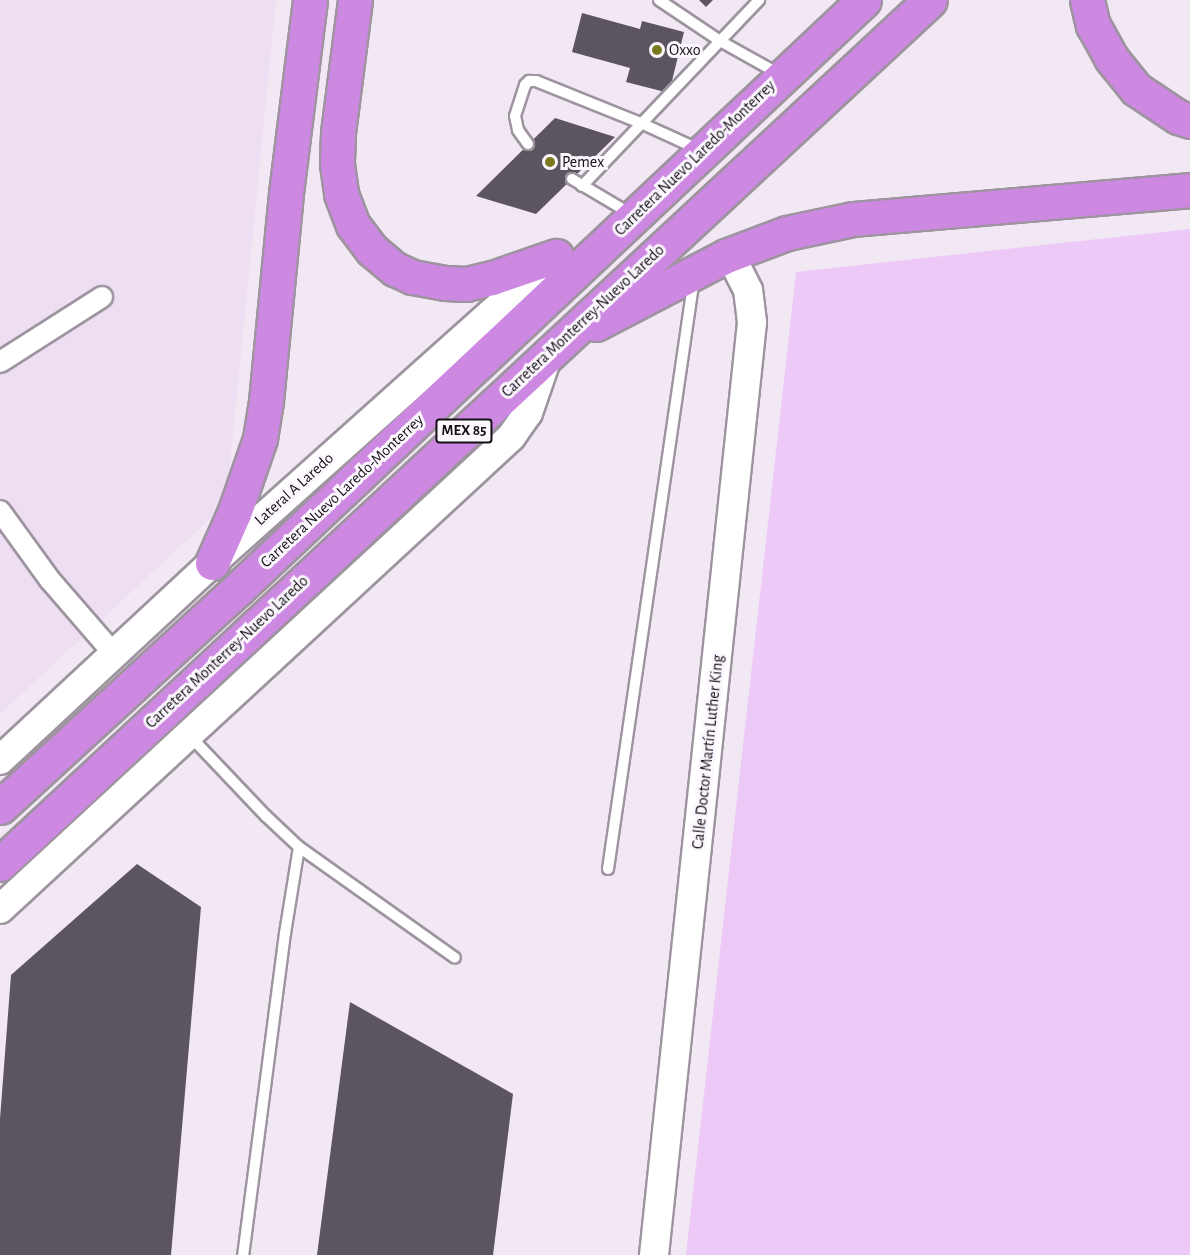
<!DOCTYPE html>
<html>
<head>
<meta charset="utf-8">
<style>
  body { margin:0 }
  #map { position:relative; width:1190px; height:1255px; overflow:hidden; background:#f1e8f4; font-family:"Alegreya Sans",sans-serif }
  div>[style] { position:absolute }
  .built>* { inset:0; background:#eddef2 }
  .green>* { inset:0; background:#edc9f8 }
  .building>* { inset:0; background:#5c545f }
  .roads { filter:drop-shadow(2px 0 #9d949f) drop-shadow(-2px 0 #9d949f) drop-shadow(0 2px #9d949f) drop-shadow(0 -2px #9d949f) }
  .lane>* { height:10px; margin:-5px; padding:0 5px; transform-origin:5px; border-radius:5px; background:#fff }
  .street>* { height:20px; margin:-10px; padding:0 10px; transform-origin:10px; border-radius:10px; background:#fff }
  .secondary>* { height:28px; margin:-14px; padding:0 14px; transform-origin:14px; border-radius:14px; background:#fff }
  .highway>* { height:33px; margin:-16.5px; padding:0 16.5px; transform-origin:16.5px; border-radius:16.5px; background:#cd88e2 }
  .dots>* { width:16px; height:16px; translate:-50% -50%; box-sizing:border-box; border:3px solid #fcf6fe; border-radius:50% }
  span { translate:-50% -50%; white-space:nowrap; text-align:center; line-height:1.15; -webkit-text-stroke:6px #fcf6fe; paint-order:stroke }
  .shield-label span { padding:2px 4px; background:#fcf6fe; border:2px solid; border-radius:4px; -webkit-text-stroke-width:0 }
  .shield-label { font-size:15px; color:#131014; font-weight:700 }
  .poi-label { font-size:16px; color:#131014 }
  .left { translate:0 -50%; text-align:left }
  .street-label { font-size:16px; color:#131014 }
</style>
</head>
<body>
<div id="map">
  <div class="built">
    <i style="clip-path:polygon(0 0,276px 0,226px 504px,0 714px)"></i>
  </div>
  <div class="green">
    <i style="clip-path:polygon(1190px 229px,1190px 1255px,686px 1255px,796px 272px)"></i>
  </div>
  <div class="building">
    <i style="clip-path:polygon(699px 0,713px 0,706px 7px)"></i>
    <i style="clip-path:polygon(582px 13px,640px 29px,642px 21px,684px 32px,669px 93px,626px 82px,630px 68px,572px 52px)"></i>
    <i style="clip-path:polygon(555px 118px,615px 137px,536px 214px,476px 196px)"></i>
    <i style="clip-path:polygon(137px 864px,201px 907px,171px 1255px,0 1255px,0 1119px,11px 975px)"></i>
    <i style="clip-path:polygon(350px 1002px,513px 1094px,493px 1255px,317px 1255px)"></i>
  </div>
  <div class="roads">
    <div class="lane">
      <i style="left:659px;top:0;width:73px;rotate:33.9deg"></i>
      <i style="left:720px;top:41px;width:68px;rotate:29.2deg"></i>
      <i style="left:528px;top:144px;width:17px;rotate:-126deg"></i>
      <i style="left:518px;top:130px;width:14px;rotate:-102deg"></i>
      <i style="left:515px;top:116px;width:33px;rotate:-72deg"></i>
      <i style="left:525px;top:85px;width:6px;rotate:-45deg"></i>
      <i style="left:529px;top:81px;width:7px"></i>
      <i style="left:536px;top:81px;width:115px;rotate:21.9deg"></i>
      <i style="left:643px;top:124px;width:63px;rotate:24.5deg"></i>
      <i style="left:572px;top:179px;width:69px;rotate:30.7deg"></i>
      <i style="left:582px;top:186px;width:257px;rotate:-46.4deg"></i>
      <i style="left:189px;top:735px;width:112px;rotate:46.5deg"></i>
      <i style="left:266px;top:816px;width:45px;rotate:43.2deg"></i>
      <i style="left:299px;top:847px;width:87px;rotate:99.2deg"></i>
      <i style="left:285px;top:933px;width:325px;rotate:97.4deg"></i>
      <i style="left:299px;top:847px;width:191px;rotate:35.4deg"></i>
      <i style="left:608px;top:869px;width:597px;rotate:-81.72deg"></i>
    </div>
    <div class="street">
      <i style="left:0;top:362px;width:121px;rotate:-32.5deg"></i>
      <i style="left:0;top:511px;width:85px;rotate:54.1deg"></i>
      <i style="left:50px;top:580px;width:99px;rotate:49.1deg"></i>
    </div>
    <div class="secondary">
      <i style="left:0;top:760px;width:289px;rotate:-42.9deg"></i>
      <i style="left:212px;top:563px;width:456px;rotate:-41.8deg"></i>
      <i style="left:0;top:909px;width:696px;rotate:-42.73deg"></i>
      <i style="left:511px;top:437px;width:29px;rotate:-55deg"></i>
      <i style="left:528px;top:413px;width:65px;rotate:-71deg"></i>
      <i style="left:654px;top:1255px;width:938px;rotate:-84deg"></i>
      <i style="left:752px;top:322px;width:32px;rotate:-97deg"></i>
      <i style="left:748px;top:290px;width:25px;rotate:-117deg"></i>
      <i style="left:737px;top:268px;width:16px;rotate:-133deg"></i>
    </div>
    <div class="highway">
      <i style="left:355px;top:0;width:134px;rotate:97.3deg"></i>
      <i style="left:338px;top:133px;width:31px;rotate:92deg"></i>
      <i style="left:337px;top:164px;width:30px;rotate:82deg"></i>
      <i style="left:341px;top:194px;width:33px;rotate:69deg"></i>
      <i style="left:353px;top:225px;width:31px;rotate:53deg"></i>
      <i style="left:372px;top:250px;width:30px;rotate:40deg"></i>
      <i style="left:395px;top:269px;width:19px;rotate:25deg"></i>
      <i style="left:412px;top:277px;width:34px;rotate:10deg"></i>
      <i style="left:445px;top:283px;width:21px;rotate:3deg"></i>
      <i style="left:466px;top:284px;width:27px;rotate:-13deg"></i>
      <i style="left:492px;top:278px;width:68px;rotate:-19deg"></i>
      <i style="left:1087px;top:0;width:26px;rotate:77deg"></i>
      <i style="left:1093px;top:25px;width:38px;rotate:61deg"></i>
      <i style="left:1111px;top:58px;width:40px;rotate:51deg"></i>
      <i style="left:1136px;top:89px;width:50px;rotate:33.7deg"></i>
      <i style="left:1178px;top:117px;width:13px;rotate:18deg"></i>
      <i style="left:596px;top:324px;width:147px;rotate:-27.6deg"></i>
      <i style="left:726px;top:256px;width:65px;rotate:-20.7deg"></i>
      <i style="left:787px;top:233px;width:67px;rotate:-12deg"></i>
      <i style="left:853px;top:219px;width:338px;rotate:-4.9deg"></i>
      <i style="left:212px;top:563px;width:57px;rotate:-66.1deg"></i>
      <i style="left:235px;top:511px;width:76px;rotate:-70.9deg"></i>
      <i style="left:260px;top:439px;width:38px;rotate:-81deg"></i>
      <i style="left:266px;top:401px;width:209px;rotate:-84.5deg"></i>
      <i style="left:286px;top:193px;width:194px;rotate:-82.9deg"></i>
      <i style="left:0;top:807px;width:324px;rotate:-42.5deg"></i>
      <i style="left:239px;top:588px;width:858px;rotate:-43.25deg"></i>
      <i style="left:0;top:864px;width:1269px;rotate:-42.89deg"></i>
    </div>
  </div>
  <div class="dots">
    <i style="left:657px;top:50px;background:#7a781e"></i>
    <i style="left:550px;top:162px;background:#7a781e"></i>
  </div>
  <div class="shield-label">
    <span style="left:464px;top:431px">MEX 85</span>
  </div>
  <div class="poi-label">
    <span class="left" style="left:669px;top:50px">Oxxo</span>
    <span class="left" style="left:562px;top:162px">Pemex</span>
  </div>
  <div class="street-label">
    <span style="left:695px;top:158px;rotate:-44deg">Carretera Nuevo Laredo-Monterrey</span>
    <span style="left:583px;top:321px;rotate:-43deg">Carretera Monterrey-Nuevo Laredo</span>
    <span style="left:294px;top:489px;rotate:-42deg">Lateral A Laredo</span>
    <span style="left:342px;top:491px;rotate:-43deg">Carretera Nuevo Laredo-Monterrey</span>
    <span style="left:227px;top:652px;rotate:-43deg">Carretera Monterrey-Nuevo Laredo</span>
    <span style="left:708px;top:752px;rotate:-84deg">Calle Doctor Martín Luther King</span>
  </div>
</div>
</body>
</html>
